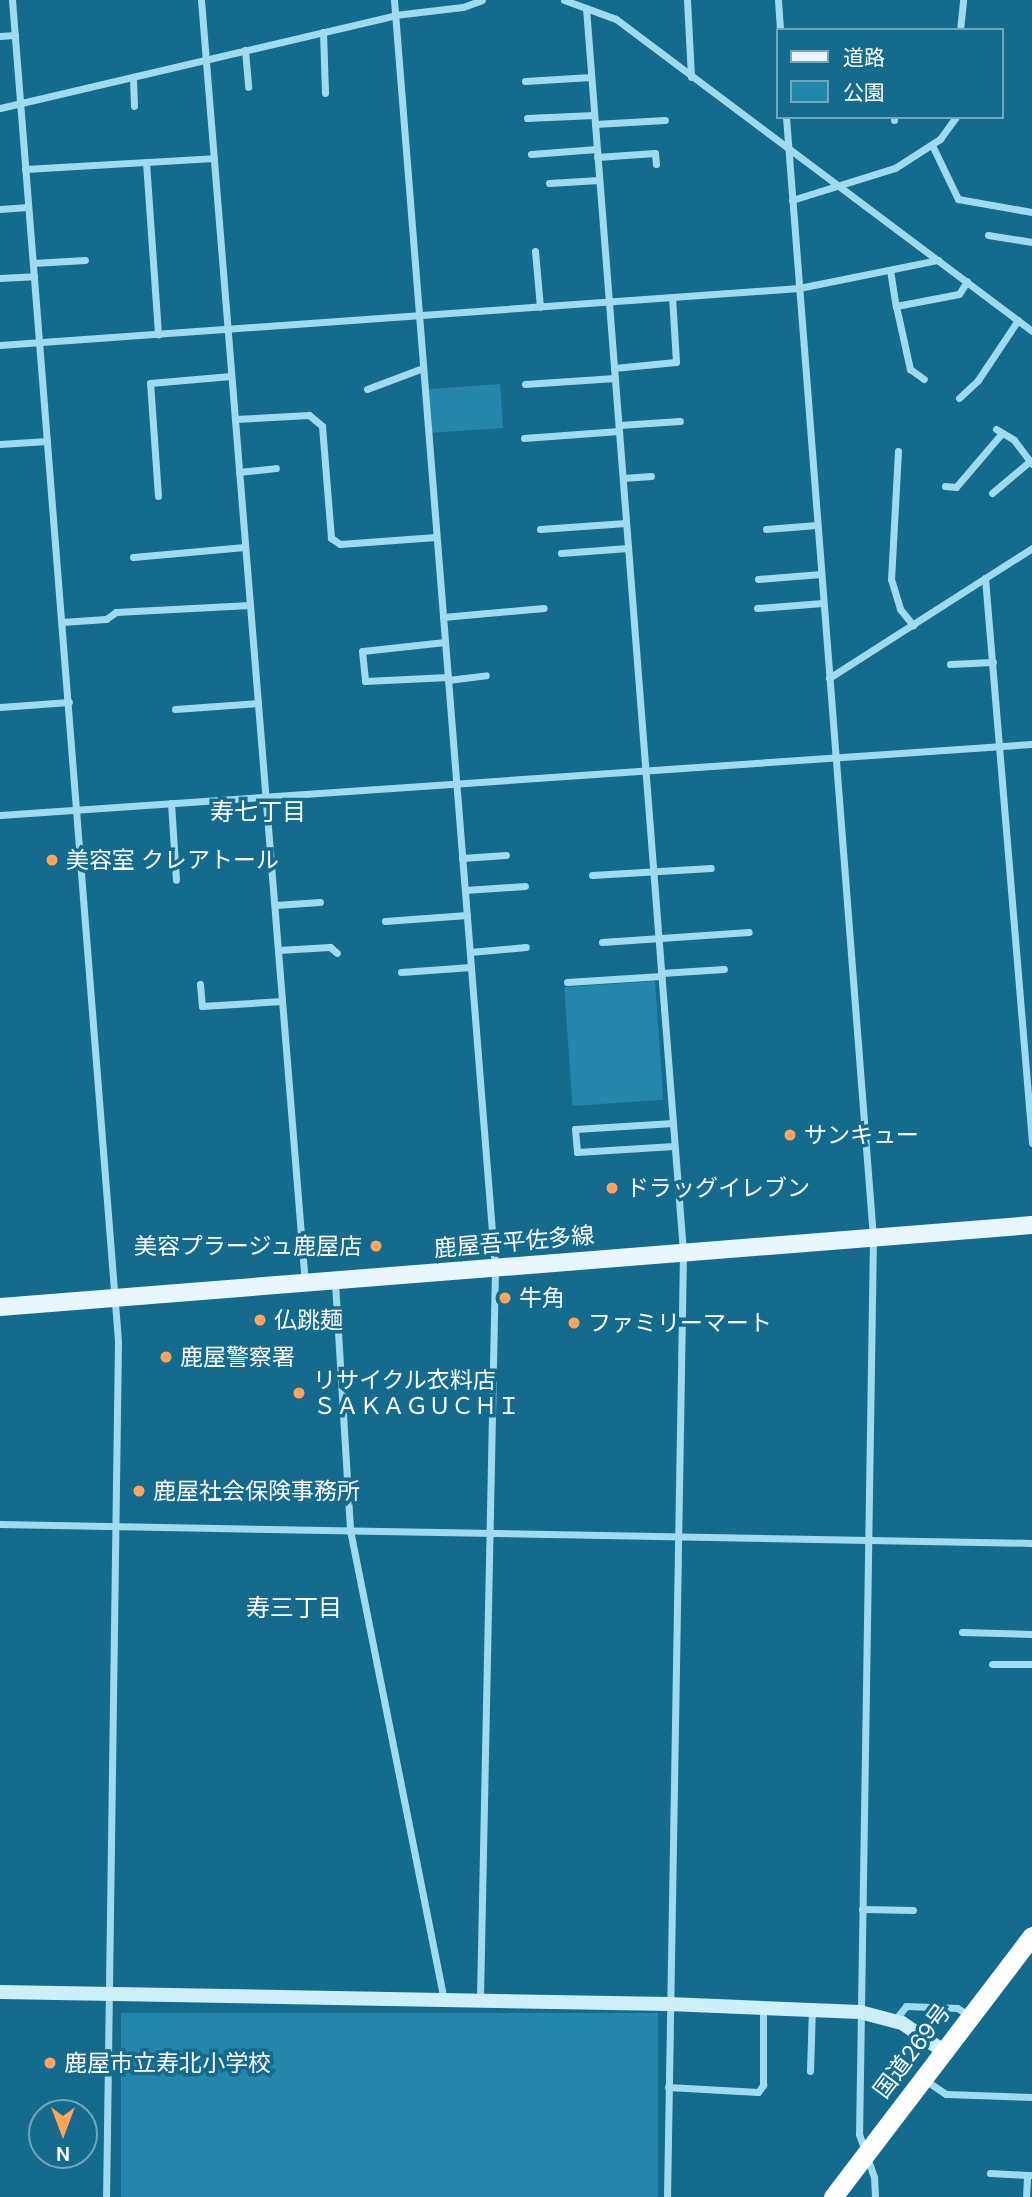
<!DOCTYPE html>
<html>
<head>
<meta charset="utf-8">
<style>
  body { margin:0 }
  #map { position:relative; width:1032px; height:2197px; overflow:hidden; background:#156b8d; font-family:"DM Sans","Noto Sans JP",sans-serif }
  div>[style] { position:absolute }
  .green>* { inset:0; background:#2486aa; transform-origin:0 0 }
  .street>* { height:7px; margin:-3.5px; padding:0 3.5px; transform-origin:3.5px; border-radius:3.5px; background:#9fdaf0 }
  .secondary>* { height:14px; margin:-7px; padding:0 7px; transform-origin:7px; border-radius:7px; background:#cdeefb }
  .primary>* { height:18px; margin:-9px; padding:0 9px; transform-origin:9px; border-radius:9px; background:#e8f7ff }
  .highway>* { height:19px; margin:-9.5px; padding:0 9.5px; transform-origin:9.5px; border-radius:9.5px; background:#fff }
  .dots>* { width:19px; height:19px; translate:-50% -50%; box-sizing:border-box; border:4px solid #156b8d; border-radius:50% }
  span { translate:-50% -50%; white-space:nowrap; text-align:center; line-height:1.15; -webkit-text-stroke:7px #156b8d; paint-order:stroke }
  .poi-label { font-size:23px; color:#fff }
  .left { translate:0 -50%; text-align:left }
  .right { translate:-100% -50%; text-align:right }
  .street-label { font-size:23px; color:#fff }
  .neighbourhood-label { font-size:24px; color:#fff }
  .legend { position:absolute; left:776px; top:28px; width:228px; height:91px; box-sizing:border-box; background:#156b8d; border:2px solid #73a6bb; margin:0; padding:9px 12px; list-style:none; font-size:21px; color:#fff }
  .legend li { display:flex; align-items:center; gap:14px; height:35px }
  .legend b { width:35px; border:2px solid #73a6bb }
  .north { position:absolute; left:28px; top:2099px; width:70px; height:70px; box-sizing:border-box; background:#156b8d; border:2px solid #73a6bb; border-radius:50%; rotate:180deg; font-size:19px; font-weight:700; line-height:28px; text-align:center; color:#fff }
  .north::after { content:''; display:block; margin:auto; width:24px; height:32px; background:#ffa35e; clip-path:polygon(50% 0,100% 100%,50% 72%,0 100%) }
</style>
</head>
<body>
<div id="map">
  <div class="green">
    <i style="left:500px;top:384px;width:44px;height:71px;rotate:86deg"></i>
    <i style="left:655px;top:981px;width:119px;height:91px;rotate:86deg"></i>
    <i style="left:121px;top:2013px;width:537px;height:184px"></i>
  </div>
  <div class="street">
    <i style="left:12px;top:0;width:1346px;rotate:85.48deg"></i>
    <i style="left:118px;top:1342px;width:855px;rotate:90.8deg"></i>
    <i style="left:201px;top:0;width:1287px;rotate:85.37deg"></i>
    <i style="left:394px;top:0;width:1273px;rotate:85.45deg"></i>
    <i style="left:495px;top:1269px;width:731px;rotate:91.18deg"></i>
    <i style="left:564px;top:0;width:55px;rotate:20.1deg"></i>
    <i style="left:616px;top:19px;width:520px;rotate:36.87deg"></i>
    <i style="left:687px;top:0;width:77px;rotate:87deg"></i>
    <i style="left:778px;top:0;width:30px;rotate:86deg"></i>
    <i style="left:586px;top:8px;width:1249px;rotate:85.54deg"></i>
    <i style="left:683px;top:1253px;width:944px;rotate:90.97deg"></i>
    <i style="left:960px;top:30px;width:30px;rotate:-84deg"></i>
    <i style="left:323px;top:32px;width:61px;rotate:88.1deg"></i>
    <i style="left:0;top:36px;width:15px;rotate:-4deg"></i>
    <i style="left:245px;top:50px;width:37px;rotate:85deg"></i>
    <i style="left:133px;top:78px;width:28px;rotate:88deg"></i>
    <i style="left:525px;top:81px;width:66px;rotate:-3.5deg"></i>
    <i style="left:0;top:108px;width:406px;rotate:-13.2deg"></i>
    <i style="left:395px;top:15px;width:68px;rotate:-6.7deg"></i>
    <i style="left:463px;top:7px;width:20px;rotate:-20deg"></i>
    <i style="left:786px;top:117px;width:1123px;rotate:85.56deg"></i>
    <i style="left:873px;top:1237px;width:897px;rotate:90.89deg"></i>
    <i style="left:859px;top:2134px;width:46px;rotate:70.8deg"></i>
    <i style="left:874px;top:2177px;width:20px;rotate:87deg"></i>
    <i style="left:894px;top:117px;width:3px;rotate:90deg"></i>
    <i style="left:527px;top:118px;width:67px;rotate:-2.6deg"></i>
    <i style="left:595px;top:124px;width:70px;rotate:-3.3deg"></i>
    <i style="left:932px;top:145px;width:60px;rotate:64.3deg"></i>
    <i style="left:958px;top:199px;width:75px;rotate:10deg"></i>
    <i style="left:531px;top:154px;width:66px;rotate:-4.3deg"></i>
    <i style="left:597px;top:157px;width:58px;rotate:-3.9deg"></i>
    <i style="left:655px;top:153px;width:11px;rotate:85deg"></i>
    <i style="left:146px;top:162px;width:173px;rotate:86deg"></i>
    <i style="left:25px;top:169px;width:189px;rotate:-3.3deg"></i>
    <i style="left:549px;top:183px;width:50px;rotate:-3.4deg"></i>
    <i style="left:792px;top:200px;width:108px;rotate:-17.3deg"></i>
    <i style="left:895px;top:168px;width:54px;rotate:-32.8deg"></i>
    <i style="left:940px;top:139px;width:27px;rotate:-54deg"></i>
    <i style="left:0;top:209px;width:28px;rotate:-4deg"></i>
    <i style="left:988px;top:235px;width:45px;rotate:9deg"></i>
    <i style="left:535px;top:251px;width:56px;rotate:84.9deg"></i>
    <i style="left:33px;top:263px;width:52px;rotate:-3.3deg"></i>
    <i style="left:890px;top:270px;width:36px;rotate:81deg"></i>
    <i style="left:896px;top:306px;width:64px;rotate:-10.8deg"></i>
    <i style="left:959px;top:294px;width:15px;rotate:-58deg"></i>
    <i style="left:0;top:278px;width:34px;rotate:-3deg"></i>
    <i style="left:896px;top:306px;width:65px;rotate:77.5deg"></i>
    <i style="left:910px;top:369px;width:17px;rotate:36deg"></i>
    <i style="left:0;top:345px;width:801px;rotate:-4.08deg"></i>
    <i style="left:799px;top:288px;width:142px;rotate:-11.4deg"></i>
    <i style="left:614px;top:368px;width:62px;rotate:-5.5deg"></i>
    <i style="left:676px;top:362px;width:65px;rotate:-93.5deg"></i>
    <i style="left:525px;top:384px;width:90px;rotate:-3.8deg"></i>
    <i style="left:367px;top:389px;width:60px;rotate:-20.6deg"></i>
    <i style="left:959px;top:398px;width:26px;rotate:-43deg"></i>
    <i style="left:978px;top:380px;width:72px;rotate:-56.3deg"></i>
    <i style="left:235px;top:419px;width:74px;rotate:-3.1deg"></i>
    <i style="left:309px;top:415px;width:17px;rotate:40deg"></i>
    <i style="left:322px;top:426px;width:112px;rotate:85.4deg"></i>
    <i style="left:331px;top:538px;width:11px;rotate:34deg"></i>
    <i style="left:340px;top:544px;width:96px;rotate:-4.2deg"></i>
    <i style="left:619px;top:425px;width:61px;rotate:-3.8deg"></i>
    <i style="left:996px;top:429px;width:21px;rotate:31deg"></i>
    <i style="left:1014px;top:440px;width:30px;rotate:53deg"></i>
    <i style="left:524px;top:438px;width:95px;rotate:-4.2deg"></i>
    <i style="left:0;top:444px;width:47px;rotate:-3.7deg"></i>
    <i style="left:898px;top:451px;width:128px;rotate:93.1deg"></i>
    <i style="left:891px;top:579px;width:31px;rotate:73deg"></i>
    <i style="left:900px;top:609px;width:21px;rotate:51deg"></i>
    <i style="left:239px;top:472px;width:37px;rotate:-6deg"></i>
    <i style="left:623px;top:478px;width:28px;rotate:-4deg"></i>
    <i style="left:945px;top:486px;width:11px;rotate:5deg"></i>
    <i style="left:956px;top:487px;width:71px;rotate:-49.6deg"></i>
    <i style="left:992px;top:493px;width:50px;rotate:-40.1deg"></i>
    <i style="left:158px;top:496px;width:113px;rotate:-94deg"></i>
    <i style="left:150px;top:383px;width:81px;rotate:-4.9deg"></i>
    <i style="left:540px;top:529px;width:86px;rotate:-4deg"></i>
    <i style="left:766px;top:529px;width:51px;rotate:-4.5deg"></i>
    <i style="left:561px;top:553px;width:67px;rotate:-4.3deg"></i>
    <i style="left:133px;top:557px;width:112px;rotate:-5.1deg"></i>
    <i style="left:985px;top:578px;width:567px;rotate:85.24deg"></i>
    <i style="left:758px;top:579px;width:63px;rotate:-4.5deg"></i>
    <i style="left:757px;top:608px;width:66px;rotate:-4.3deg"></i>
    <i style="left:443px;top:617px;width:101px;rotate:-5.1deg"></i>
    <i style="left:62px;top:622px;width:44px;rotate:-3.9deg"></i>
    <i style="left:106px;top:619px;width:12px;rotate:-35deg"></i>
    <i style="left:116px;top:612px;width:134px;rotate:-3deg"></i>
    <i style="left:445px;top:642px;width:83px;rotate:173.8deg"></i>
    <i style="left:362px;top:651px;width:30px;rotate:84deg"></i>
    <i style="left:365px;top:681px;width:83px;rotate:-2.8deg"></i>
    <i style="left:950px;top:664px;width:43px;rotate:-2.7deg"></i>
    <i style="left:829px;top:678px;width:241px;rotate:-32.6deg"></i>
    <i style="left:448px;top:680px;width:38px;rotate:-7deg"></i>
    <i style="left:0;top:707px;width:69px;rotate:-4.1deg"></i>
    <i style="left:175px;top:709px;width:83px;rotate:-4.1deg"></i>
    <i style="left:171px;top:803px;width:77px;rotate:86.3deg"></i>
    <i style="left:0;top:815px;width:1034px;rotate:-3.94deg"></i>
    <i style="left:462px;top:858px;width:44px;rotate:-3.9deg"></i>
    <i style="left:592px;top:875px;width:119px;rotate:-3.4deg"></i>
    <i style="left:465px;top:890px;width:60px;rotate:-3.8deg"></i>
    <i style="left:275px;top:905px;width:45px;rotate:-3.8deg"></i>
    <i style="left:385px;top:921px;width:82px;rotate:-4.2deg"></i>
    <i style="left:602px;top:942px;width:147px;rotate:-3.9deg"></i>
    <i style="left:278px;top:950px;width:52px;rotate:-3.3deg"></i>
    <i style="left:330px;top:947px;width:9px;rotate:41deg"></i>
    <i style="left:470px;top:952px;width:56px;rotate:-5.1deg"></i>
    <i style="left:401px;top:972px;width:70px;rotate:-4.1deg"></i>
    <i style="left:661px;top:973px;width:63px;rotate:-3.6deg"></i>
    <i style="left:567px;top:982px;width:94px;rotate:-3.7deg"></i>
    <i style="left:200px;top:984px;width:22px;rotate:85deg"></i>
    <i style="left:202px;top:1006px;width:80px;rotate:-3.6deg"></i>
    <i style="left:673px;top:1123px;width:98px;rotate:176.5deg"></i>
    <i style="left:575px;top:1129px;width:23px;rotate:85deg"></i>
    <i style="left:577px;top:1152px;width:97px;rotate:-3.5deg"></i>
    <i style="left:335px;top:1283px;width:247px;rotate:86.5deg"></i>
    <i style="left:350px;top:1530px;width:479px;rotate:78.7deg"></i>
    <i style="left:0;top:1524px;width:1032px;rotate:1.05deg"></i>
    <i style="left:962px;top:1632px;width:70px;rotate:1.6deg"></i>
    <i style="left:992px;top:1664px;width:40px"></i>
    <i style="left:862px;top:1909px;width:51px;rotate:1.1deg"></i>
    <i style="left:894px;top:2021px;width:19px;rotate:-51deg"></i>
    <i style="left:906px;top:2006px;width:51px;rotate:2.2deg"></i>
    <i style="left:957px;top:2008px;width:14px;rotate:30deg"></i>
    <i style="left:810px;top:2071px;width:62px;rotate:-88.2deg"></i>
    <i style="left:925px;top:2080px;width:25px;rotate:34deg"></i>
    <i style="left:946px;top:2094px;width:86px;rotate:2deg"></i>
    <i style="left:668px;top:2087px;width:90px;rotate:3.2deg"></i>
    <i style="left:758px;top:2092px;width:9px;rotate:-54deg"></i>
    <i style="left:763px;top:2085px;width:76px;rotate:-90deg"></i>
    <i style="left:990px;top:2173px;width:37px;rotate:3deg"></i>
    <i style="left:1026px;top:2197px;width:22px;rotate:-87deg"></i>
    <i style="left:1027px;top:2175px;width:5px"></i>
  </div>
  <div class="secondary">
    <i style="left:0;top:1992px;width:669px;rotate:1.03deg"></i>
    <i style="left:669px;top:2004px;width:191px;rotate:2.4deg"></i>
    <i style="left:860px;top:2012px;width:43px;rotate:14.7deg"></i>
    <i style="left:902px;top:2023px;width:48px;rotate:34deg"></i>
  </div>
  <div class="primary">
    <i style="left:0;top:1307px;width:1035px;rotate:-4.54deg"></i>
  </div>
  <div class="highway">
    <i style="left:833px;top:2197px;width:328px;rotate:-52.7deg"></i>
  </div>
  <div class="dots">
    <i style="left:52px;top:860px;background:#ffa35e"></i>
    <i style="left:790px;top:1135px;background:#ffa35e"></i>
    <i style="left:612px;top:1188px;background:#ffa35e"></i>
    <i style="left:376px;top:1246px;background:#ffa35e"></i>
    <i style="left:505px;top:1298px;background:#ffa35e"></i>
    <i style="left:260px;top:1320px;background:#ffa35e"></i>
    <i style="left:574px;top:1323px;background:#ffa35e"></i>
    <i style="left:166px;top:1357px;background:#ffa35e"></i>
    <i style="left:299px;top:1393px;background:#ffa35e"></i>
    <i style="left:139px;top:1491px;background:#ffa35e"></i>
    <i style="left:50px;top:2063px;background:#ffa35e"></i>
  </div>
  <div class="poi-label">
    <span class="left" style="left:66px;top:860px">美容室 クレアトール</span>
    <span class="left" style="left:804px;top:1135px">サンキュー</span>
    <span class="left" style="left:626px;top:1188px">ドラッグイレブン</span>
    <span class="right" style="left:362px;top:1246px">美容プラージュ鹿屋店</span>
    <span class="left" style="left:519px;top:1298px">牛角</span>
    <span class="left" style="left:274px;top:1320px">仏跳麺</span>
    <span class="left" style="left:588px;top:1323px">ファミリーマート</span>
    <span class="left" style="left:180px;top:1357px">鹿屋警察署</span>
    <span class="left" style="left:313px;top:1393px">リサイクル衣料店<br>ＳＡＫＡＧＵＣＨＩ</span>
    <span class="left" style="left:153px;top:1491px">鹿屋社会保険事務所</span>
    <span class="left" style="left:64px;top:2063px">鹿屋市立寿北小学校</span>
  </div>
  <div class="street-label">
    <span style="left:514px;top:1242px;rotate:-5deg">鹿屋吾平佐多線</span>
    <span style="left:912px;top:2051px;rotate:-53deg">国道269号</span>
  </div>
  <div class="neighbourhood-label">
    <span style="left:258px;top:812px">寿七丁目</span>
    <span style="left:294px;top:1608px">寿三丁目</span>
  </div>
  <ul class="legend">
  <li><b style="height:9px;background:#e8f7ff"></b>道路</li>
  <li><b style="height:19px;background:#2486aa"></b>公園</li>
  </ul>
  <div class="north">N</div>
</div>
</body>
</html>
